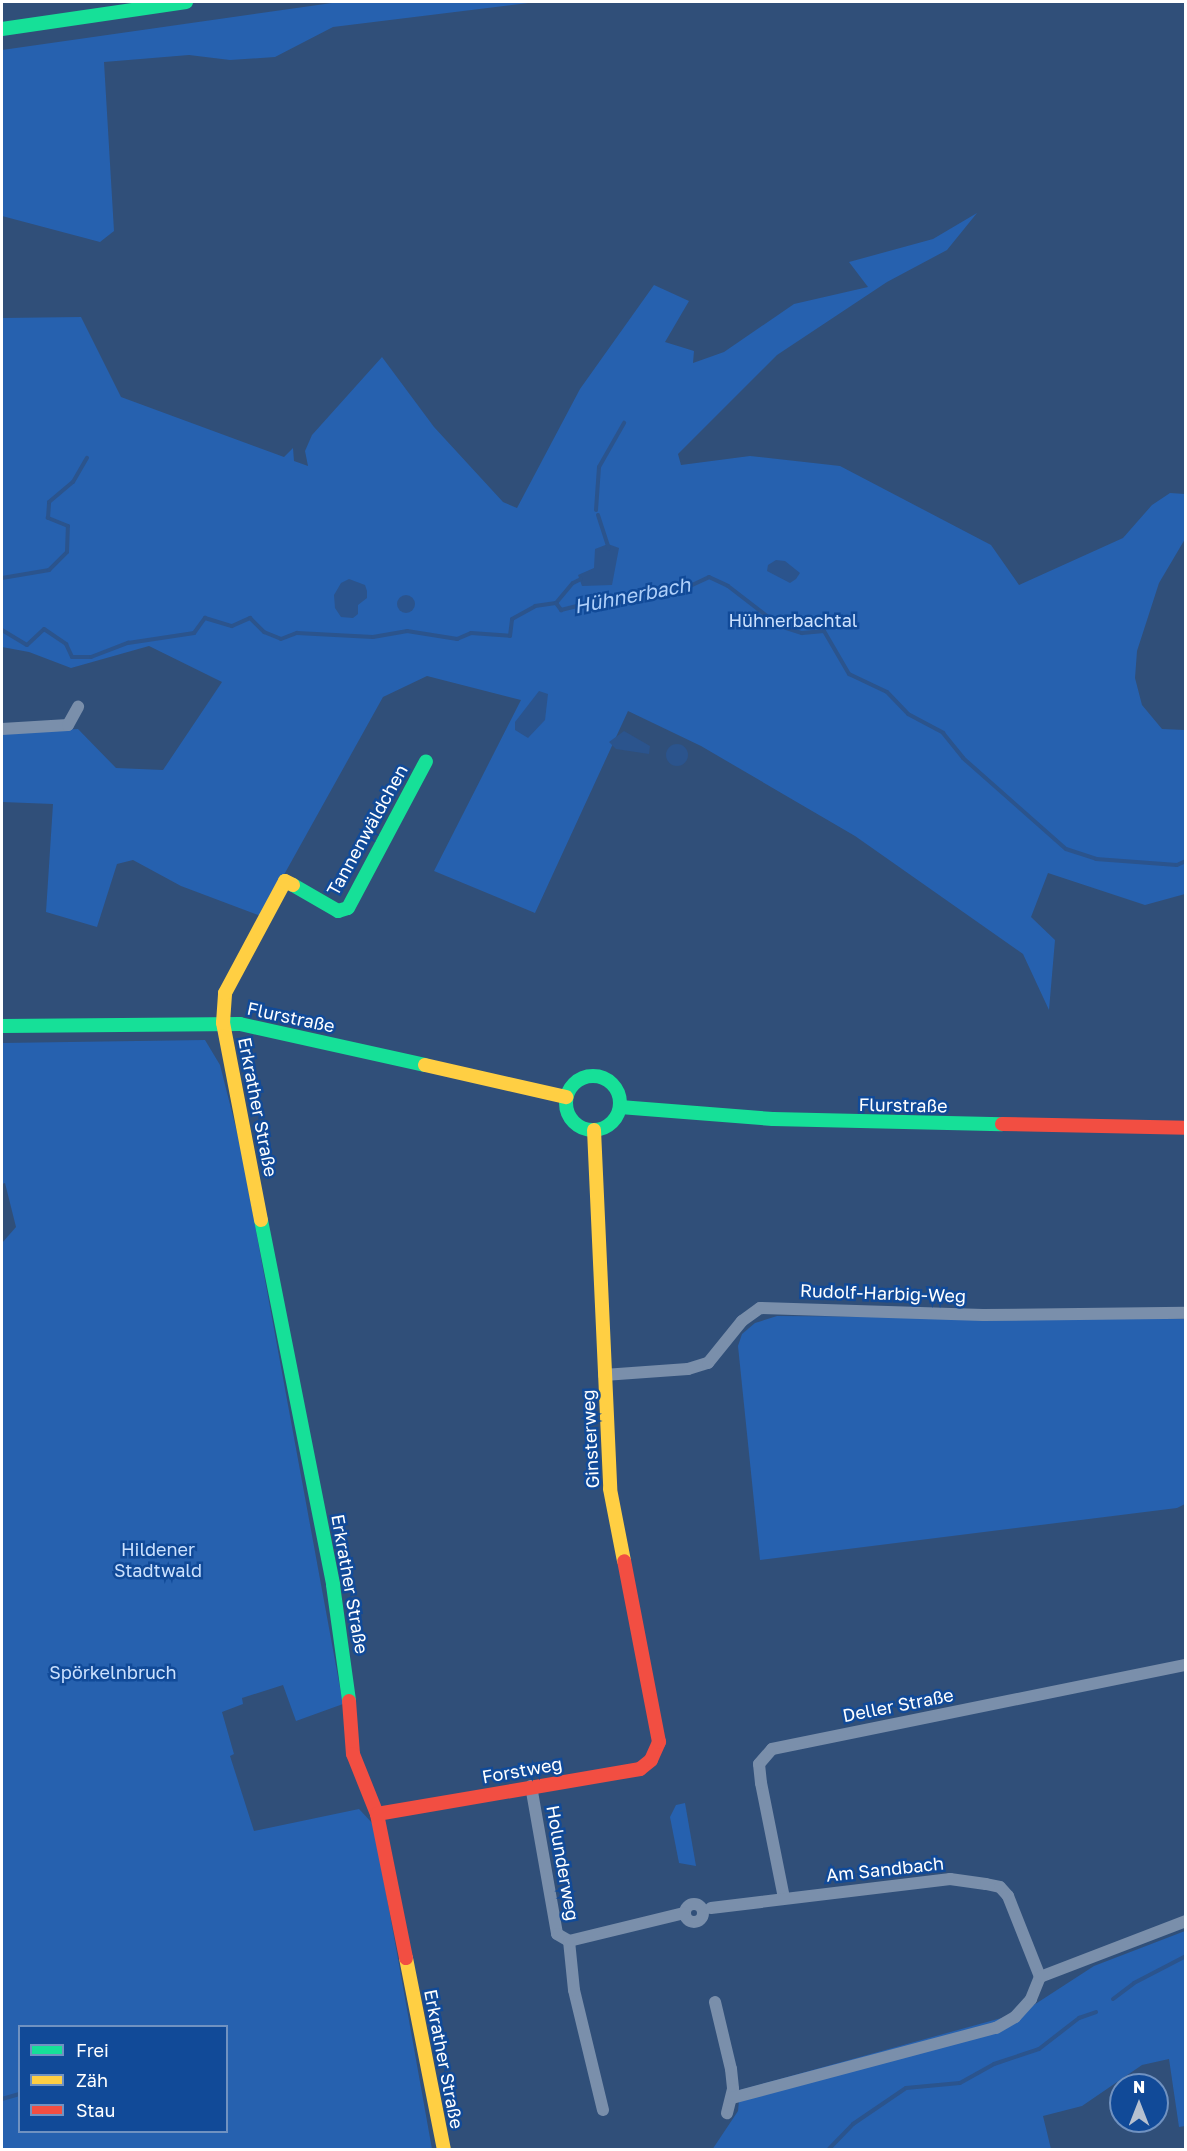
<!DOCTYPE html>
<html>
<head>
<meta charset="utf-8">
<style>
  body { margin:0 }
  #map { position:relative; width:1187px; height:2151px; overflow:hidden; background:#304f79; font-family:"Golos Text",sans-serif }
  div>[style] { position:absolute }
  .green>* { inset:0; background:#2661af }
  .water>* { inset:0; background:#2b548d }
  .round { border-radius:50% }
  .stream>* { height:4px; margin:-2px; padding:0 2px; transform-origin:2px; border-radius:2px; background:#2b548d }
  .street>* { height:12px; margin:-6px; padding:0 6px; transform-origin:6px; border-radius:6px; background:#7a8fab }
  .street>.ring { margin:-6px; padding:0; box-sizing:content-box; background:none; border:12px solid #7a8fab; border-radius:50% }
  .fast>* { height:14px; margin:-7px; padding:0 7px; transform-origin:7px; border-radius:7px; background:#16e098 }
  .fast>.ring { margin:-7px; padding:0; box-sizing:content-box; background:none; border:14px solid #16e098; border-radius:50% }
  .slow>* { height:14px; margin:-7px; padding:0 7px; transform-origin:7px; border-radius:7px; background:#ffcf43 }
  .jam>* { height:14px; margin:-7px; padding:0 7px; transform-origin:7px; border-radius:7px; background:#f24e42 }
  span { translate:-50% -50%; white-space:nowrap; text-align:center; line-height:1.15; -webkit-text-stroke:5px #114a98; paint-order:stroke }
  .park-label { font-size:18px; color:#cbe1fe }
  .street-label { font-size:18px; color:#fff }
  .water-label { font-size:20px; color:#afd0fa; font-style:italic }
  .frame { position:absolute; inset:0; border:3px solid #fff; pointer-events:none }
  .legend { position:absolute; left:18px; top:2025px; width:210px; height:108px; box-sizing:border-box; background:#114a98; border:2px solid #7092c1; margin:0; padding:8px 10px; list-style:none; font-size:18px; color:#fff }
  .legend li { display:flex; align-items:center; gap:12px; height:30px }
  .legend b { width:30px; border:2px solid #7092c1 }
  .north { position:absolute; left:1109px; top:2073px; width:60px; height:60px; box-sizing:border-box; background:#114a98; border:2px solid #7092c1; border-radius:50%; rotate:0deg; font-size:16px; font-weight:700; line-height:24px; text-align:center; color:#fff }
  .north::after { content:''; display:block; margin:auto; width:21px; height:27px; background:#b7c1d0; clip-path:polygon(50% 0,100% 100%,50% 72%,0 100%) }
</style>
</head>
<body>
<div id="map">
  <div class="green">
    <i style="clip-path:polygon(339px 2px,536px 2px,333px 27px,275px 57px,230px 60px,189px 55px,104px 62px,114px 231px,100px 242px,2px 216px,2px 50px)"></i>
    <i style="clip-path:polygon(977px 213px,947px 250px,887px 282px,777px 355px,678px 454px,681px 465px,750px 456px,840px 466px,991px 545px,1019px 585px,1123px 538px,1152px 505px,1170px 493px,1185px 494px,1185px 539px,1159px 583px,1137px 651px,1135px 678px,1142px 705px,1162px 729px,1185px 730px,1185px 894px,1145px 905px,1048px 873px,1031px 917px,1055px 940px,1049px 1010px,1023px 954px,855px 836px,701px 746px,628px 711px,535px 913px,434px 871px,521px 700px,427px 676px,383px 697px,261px 916px,181px 886px,133px 860px,117px 864px,97px 927px,46px 912px,53px 804px,2px 802px,2px 733px,78px 729px,116px 768px,163px 770px,222px 682px,149px 646px,71px 668px,29px 652px,2px 647px,2px 318px,81px 317px,121px 397px,284px 457px,293px 448px,294px 461px,308px 466px,305px 451px,312px 435px,382px 357px,434px 427px,503px 502px,517px 508px,580px 389px,654px 285px,689px 301px,665px 342px,694px 351px,693px 363px,724px 352px,794px 304px,868px 287px,849px 262px,933px 239px)"></i>
    <i style="clip-path:polygon(evenodd,205px 1040px,220px 1065px,240px 1144px,343px 1704px,296px 1721px,283px 1685px,242px 1698px,243px 1704px,222px 1712px,234px 1754px,230px 1756px,254px 1831px,359px 1809px,374px 1825px,432px 2149px,2px 2149px,2px 1243px,16px 1227px,5px 1183px,2px 1184px,2px 1043px,205px 1040px,20px 2026px,226px 2026px,226px 2132px,20px 2132px,20px 2026px)"></i>
    <i style="clip-path:polygon(777px 1316px,1185px 1319px,1185px 1504px,1177px 1508px,760px 1560px,738px 1346px,742px 1334px,755px 1323px)"></i>
    <i style="clip-path:polygon(685px 1803px,696px 1866px,679px 1863px,670px 1817px,676px 1805px)"></i>
    <i style="clip-path:polygon(1185px 1931px,1185px 2126px,1179px 2127px,1169px 2059px,1142px 2065px,1082px 2106px,1043px 2116px,1051px 2149px,712px 2150px,738px 2111px,740px 2090px,1023px 2012px,1094px 1966px)"></i>
  </div>
  <div class="water">
    <i style="clip-path:polygon(608px 544px,619px 548px,612px 585px,582px 586px,578px 575px,594px 568px,595px 549px)"></i>
    <i style="clip-path:polygon(776px 560px,785px 561px,800px 573px,796px 579px,790px 583px,767px 571px,768px 565px)"></i>
    <i style="clip-path:polygon(349px 579px,365px 585px,367px 591px,367px 598px,358px 605px,358px 614px,353px 618px,341px 617px,335px 608px,334px 595px,341px 583px)"></i>
    <i class="round" style="left:397px;top:595px;width:18px;height:18px"></i>
    <i style="clip-path:polygon(539px 691px,548px 694px,545px 720px,528px 738px,515px 730px,515px 722px)"></i>
    <i style="clip-path:polygon(624px 731px,650px 746px,649px 754px,616px 749px,609px 742px)"></i>
    <i class="round" style="left:666px;top:744px;width:22px;height:22px"></i>
  </div>
  <div class="stream">
    <i style="left:596px;top:510px;width:43px;rotate:-86deg"></i>
    <i style="left:599px;top:467px;width:51px;rotate:-60.4deg"></i>
    <i style="left:598px;top:515px;width:35px;rotate:72deg"></i>
    <i style="left:2px;top:578px;width:48px;rotate:-9.7deg"></i>
    <i style="left:49px;top:570px;width:25px;rotate:-45deg"></i>
    <i style="left:67px;top:552px;width:26px;rotate:-88deg"></i>
    <i style="left:68px;top:526px;width:22px;rotate:-158deg"></i>
    <i style="left:48px;top:518px;width:16px;rotate:-86deg"></i>
    <i style="left:49px;top:502px;width:31px;rotate:-40deg"></i>
    <i style="left:73px;top:482px;width:28px;rotate:-60deg"></i>
    <i style="left:556px;top:603px;width:26px;rotate:-50deg"></i>
    <i style="left:573px;top:583px;width:9px;rotate:-27deg"></i>
    <i style="left:2px;top:630px;width:29px;rotate:31deg"></i>
    <i style="left:27px;top:645px;width:23px;rotate:-43deg"></i>
    <i style="left:44px;top:629px;width:27px;rotate:34deg"></i>
    <i style="left:66px;top:644px;width:14px;rotate:65deg"></i>
    <i style="left:72px;top:657px;width:19px"></i>
    <i style="left:91px;top:657px;width:40px;rotate:-21deg"></i>
    <i style="left:128px;top:643px;width:67px;rotate:-8.6deg"></i>
    <i style="left:194px;top:633px;width:19px;rotate:-54deg"></i>
    <i style="left:205px;top:618px;width:28px;rotate:17deg"></i>
    <i style="left:232px;top:626px;width:20px;rotate:-24deg"></i>
    <i style="left:250px;top:618px;width:20px;rotate:45deg"></i>
    <i style="left:264px;top:632px;width:18px;rotate:22deg"></i>
    <i style="left:281px;top:639px;width:17px;rotate:-21deg"></i>
    <i style="left:297px;top:633px;width:76px;rotate:3deg"></i>
    <i style="left:373px;top:637px;width:35px;rotate:-10deg"></i>
    <i style="left:407px;top:631px;width:51px;rotate:9.1deg"></i>
    <i style="left:457px;top:639px;width:15px;rotate:-23deg"></i>
    <i style="left:471px;top:633px;width:39px;rotate:4deg"></i>
    <i style="left:510px;top:636px;width:17px;rotate:-83deg"></i>
    <i style="left:512px;top:619px;width:26px;rotate:-29deg"></i>
    <i style="left:535px;top:606px;width:21px;rotate:-8deg"></i>
    <i style="left:556px;top:603px;width:9px;rotate:54deg"></i>
    <i style="left:561px;top:610px;width:37px;rotate:-14deg"></i>
    <i style="left:597px;top:601px;width:26px;rotate:2deg"></i>
    <i style="left:623px;top:602px;width:30px;rotate:-24deg"></i>
    <i style="left:650px;top:590px;width:40px;rotate:-5.7deg"></i>
    <i style="left:690px;top:586px;width:21px;rotate:-25deg"></i>
    <i style="left:709px;top:577px;width:21px;rotate:25deg"></i>
    <i style="left:728px;top:586px;width:66px;rotate:37.6deg"></i>
    <i style="left:780px;top:626px;width:23px;rotate:18deg"></i>
    <i style="left:802px;top:633px;width:22px;rotate:-5deg"></i>
    <i style="left:824px;top:631px;width:50px;rotate:59.8deg"></i>
    <i style="left:849px;top:674px;width:42px;rotate:25.3deg"></i>
    <i style="left:887px;top:692px;width:30px;rotate:46deg"></i>
    <i style="left:908px;top:714px;width:40px;rotate:28deg"></i>
    <i style="left:943px;top:733px;width:32px;rotate:51deg"></i>
    <i style="left:963px;top:758px;width:137px;rotate:41.5deg"></i>
    <i style="left:1066px;top:849px;width:32px;rotate:18deg"></i>
    <i style="left:1096px;top:859px;width:81px;rotate:4.2deg"></i>
    <i style="left:1177px;top:865px;width:10px;rotate:-24deg"></i>
    <i style="left:1113px;top:1999px;width:26px;rotate:-37deg"></i>
    <i style="left:1134px;top:1983px;width:59px;rotate:-27.4deg"></i>
    <i style="left:2px;top:2099px;width:19px;rotate:-16deg"></i>
    <i style="left:828px;top:2150px;width:36px;rotate:-46deg"></i>
    <i style="left:853px;top:2124px;width:64px;rotate:-34.2deg"></i>
    <i style="left:906px;top:2088px;width:54px;rotate:-5.3deg"></i>
    <i style="left:960px;top:2083px;width:39px;rotate:-29deg"></i>
    <i style="left:994px;top:2064px;width:47px;rotate:-18.4deg"></i>
    <i style="left:1039px;top:2049px;width:51px;rotate:-37.8deg"></i>
    <i style="left:1079px;top:2018px;width:18px;rotate:-19deg"></i>
  </div>
  <div class="street">
    <i style="left:2px;top:729px;width:66px;rotate:-3.5deg"></i>
    <i style="left:68px;top:725px;width:21px;rotate:-61deg"></i>
    <i style="left:604px;top:1375px;width:84px;rotate:-4.1deg"></i>
    <i style="left:688px;top:1369px;width:21px;rotate:-17deg"></i>
    <i style="left:708px;top:1363px;width:54px;rotate:-51deg"></i>
    <i style="left:742px;top:1321px;width:22px;rotate:-36deg"></i>
    <i style="left:760px;top:1308px;width:223px;rotate:1.8deg"></i>
    <i style="left:983px;top:1315px;width:203px;rotate:-0.6deg"></i>
    <i style="left:531px;top:1786px;width:150px;rotate:80deg"></i>
    <i style="left:557px;top:1934px;width:14px;rotate:30deg"></i>
    <i style="left:784px;top:1898px;width:117px;rotate:-101.3deg"></i>
    <i style="left:761px;top:1783px;width:19px;rotate:-96deg"></i>
    <i style="left:759px;top:1764px;width:20px;rotate:-49deg"></i>
    <i style="left:772px;top:1749px;width:422px;rotate:-11.5deg"></i>
    <i class="ring" style="left:685px;top:1904px;width:6px;height:6px"></i>
    <i style="left:711px;top:1908px;width:241px;rotate:-6.9deg"></i>
    <i style="left:950px;top:1879px;width:36px;rotate:8deg"></i>
    <i style="left:986px;top:1884px;width:14px;rotate:12deg"></i>
    <i style="left:1000px;top:1887px;width:12px;rotate:48deg"></i>
    <i style="left:1008px;top:1896px;width:87px;rotate:68.4deg"></i>
    <i style="left:715px;top:2002px;width:69px;rotate:76.6deg"></i>
    <i style="left:731px;top:2069px;width:20px;rotate:84deg"></i>
    <i style="left:733px;top:2089px;width:25px;rotate:104deg"></i>
    <i style="left:732px;top:2098px;width:273px;rotate:-14.9deg"></i>
    <i style="left:996px;top:2028px;width:22px;rotate:-30deg"></i>
    <i style="left:1015px;top:2017px;width:24px;rotate:-48deg"></i>
    <i style="left:1031px;top:1999px;width:24px;rotate:-68deg"></i>
    <i style="left:1040px;top:1977px;width:156px;rotate:-21deg"></i>
    <i style="left:603px;top:2110px;width:123px;rotate:-103.6deg"></i>
    <i style="left:574px;top:1990px;width:49px;rotate:-95.8deg"></i>
    <i style="left:569px;top:1941px;width:118px;rotate:-13.7deg"></i>
  </div>
  <div class="fast">
    <i style="left:2px;top:29px;width:186px;rotate:-8.3deg"></i>
    <i style="left:293px;top:885px;width:52px;rotate:30deg"></i>
    <i style="left:338px;top:911px;width:10px;rotate:-17deg"></i>
    <i style="left:348px;top:908px;width:166px;rotate:-62deg"></i>
    <i style="left:2px;top:1026px;width:238px;rotate:-0.5deg"></i>
    <i style="left:240px;top:1024px;width:189px;rotate:12.5deg"></i>
    <i class="ring" style="left:566px;top:1076px;width:40px;height:40px"></i>
    <i style="left:620px;top:1107px;width:153px;rotate:4.5deg"></i>
    <i style="left:773px;top:1119px;width:229px;rotate:1.3deg"></i>
    <i style="left:261px;top:1220px;width:372px;rotate:78.8deg"></i>
    <i style="left:333px;top:1585px;width:117px;rotate:82.1deg"></i>
  </div>
  <div class="slow">
    <i style="left:425px;top:1065px;width:145px;rotate:12.8deg"></i>
    <i style="left:594px;top:1130px;width:359px;rotate:87.4deg"></i>
    <i style="left:610px;top:1489px;width:73px;rotate:79deg"></i>
    <i style="left:261px;top:1220px;width:201px;rotate:-100.9deg"></i>
    <i style="left:223px;top:1023px;width:30px;rotate:-86deg"></i>
    <i style="left:225px;top:993px;width:127px;rotate:-61.8deg"></i>
    <i style="left:285px;top:881px;width:9px;rotate:27deg"></i>
    <i style="left:406px;top:1958px;width:196px;rotate:78.8deg"></i>
  </div>
  <div class="jam">
    <i style="left:1002px;top:1124px;width:184px;rotate:1.2deg"></i>
    <i style="left:349px;top:1701px;width:53px;rotate:85.7deg"></i>
    <i style="left:353px;top:1754px;width:65px;rotate:68.2deg"></i>
    <i style="left:377px;top:1814px;width:147px;rotate:78.6deg"></i>
    <i style="left:377px;top:1814px;width:267px;rotate:-9.7deg"></i>
    <i style="left:640px;top:1769px;width:14px;rotate:-39deg"></i>
    <i style="left:651px;top:1760px;width:20px;rotate:-66deg"></i>
    <i style="left:659px;top:1742px;width:184px;rotate:-100.9deg"></i>
  </div>
  <div class="park-label">
    <span style="left:793px;top:620px">Hühnerbachtal</span>
    <span style="left:158px;top:1560px">Hildener<br>Stadtwald</span>
    <span style="left:113px;top:1672px">Spörkelnbruch</span>
  </div>
  <div class="street-label">
    <span style="left:367px;top:830px;rotate:-61deg">Tannenwäldchen</span>
    <span style="left:291px;top:1017px;rotate:12deg">Flurstraße</span>
    <span style="left:903px;top:1105px;rotate:1deg">Flurstraße</span>
    <span style="left:258px;top:1107px;rotate:79deg">Erkrather Straße</span>
    <span style="left:883px;top:1293px;rotate:2deg">Rudolf-Harbig-Weg</span>
    <span style="left:590px;top:1439px;rotate:-93deg">Ginsterweg</span>
    <span style="left:350px;top:1584px;rotate:80deg">Erkrather Straße</span>
    <span style="left:898px;top:1705px;rotate:-11deg">Deller Straße</span>
    <span style="left:522px;top:1770px;rotate:-10deg">Forstweg</span>
    <span style="left:563px;top:1863px;rotate:80deg">Holunderweg</span>
    <span style="left:885px;top:1869px;rotate:-6deg">Am Sandbach</span>
    <span style="left:444px;top:2059px;rotate:79deg">Erkrather Straße</span>
  </div>
  <div class="water-label">
    <span style="left:632px;top:595px;rotate:-11deg">Hühnerbach</span>
  </div>
  <div class="frame"></div>
  <ul class="legend">
  <li><b style="height:8px;background:#16e098"></b>Frei</li>
  <li><b style="height:8px;background:#ffcf43"></b>Zäh</li>
  <li><b style="height:8px;background:#f24e42"></b>Stau</li>
  </ul>
  <div class="north">N</div>
</div>
</body>
</html>
